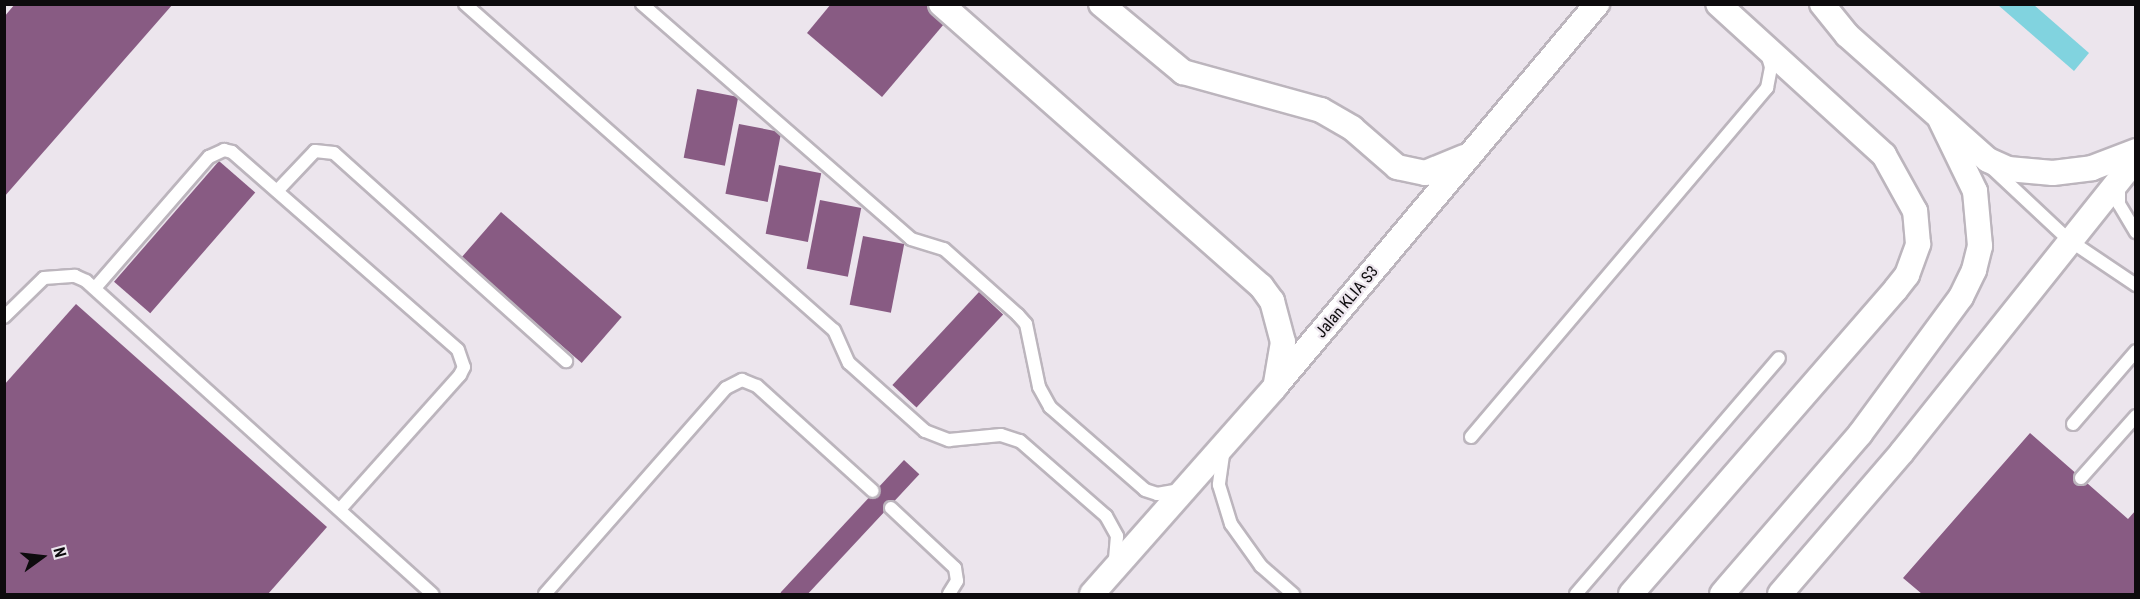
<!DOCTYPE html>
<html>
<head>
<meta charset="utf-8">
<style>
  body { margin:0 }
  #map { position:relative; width:2140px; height:599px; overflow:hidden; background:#ece5ed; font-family:"Roboto Condensed",sans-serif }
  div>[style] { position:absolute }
  .water>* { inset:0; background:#81d3df }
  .building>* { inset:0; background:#885b83; transform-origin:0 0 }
  .roads { filter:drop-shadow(2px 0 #bcb5bd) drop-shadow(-2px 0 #bcb5bd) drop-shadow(0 2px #bcb5bd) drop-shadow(0 -2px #bcb5bd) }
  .lane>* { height:12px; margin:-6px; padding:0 6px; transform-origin:6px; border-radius:6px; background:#fff }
  .street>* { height:24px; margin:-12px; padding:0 12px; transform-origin:12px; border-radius:12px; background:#fff }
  span { translate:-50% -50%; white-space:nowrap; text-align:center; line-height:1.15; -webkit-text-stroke:4.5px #ece5ed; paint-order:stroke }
  .street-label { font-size:16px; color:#0d0b0d }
  .frame { position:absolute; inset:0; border:6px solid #0d0b0d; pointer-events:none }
  .north { position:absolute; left:12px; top:527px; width:60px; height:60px; -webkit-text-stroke:4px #ece5ed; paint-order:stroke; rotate:75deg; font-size:16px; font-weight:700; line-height:24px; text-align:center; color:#0d0b0d }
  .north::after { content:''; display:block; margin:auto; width:21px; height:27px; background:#0d0b0d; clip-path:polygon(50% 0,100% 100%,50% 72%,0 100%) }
</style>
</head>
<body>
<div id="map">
  <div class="water">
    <i style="clip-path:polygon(1998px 5px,2034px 5px,2089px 53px,2074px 71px)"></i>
  </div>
  <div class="building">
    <i style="clip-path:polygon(15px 4px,173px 4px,4px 197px,4px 17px)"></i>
    <i style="clip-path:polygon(831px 4px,961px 4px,882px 97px,807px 33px)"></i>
    <i style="left:697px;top:89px;width:42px;height:70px;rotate:11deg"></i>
    <i style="left:739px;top:124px;width:43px;height:71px;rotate:11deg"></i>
    <i style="left:219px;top:161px;width:48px;height:160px;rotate:41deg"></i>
    <i style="left:779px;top:165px;width:43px;height:70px;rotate:11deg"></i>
    <i style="left:820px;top:200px;width:42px;height:70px;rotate:11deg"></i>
    <i style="left:501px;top:212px;width:160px;height:61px;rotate:41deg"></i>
    <i style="left:863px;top:236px;width:42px;height:70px;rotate:11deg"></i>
    <i style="left:979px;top:292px;width:33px;height:127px;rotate:43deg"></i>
    <i style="clip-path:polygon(76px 304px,327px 527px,268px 594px,4px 594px,4px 385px)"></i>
    <i style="clip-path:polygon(2030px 433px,2128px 519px,2136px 510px,2136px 594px,1922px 594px,1903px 578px)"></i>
    <i style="left:904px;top:460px;width:21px;height:181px;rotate:43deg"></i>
  </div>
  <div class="roads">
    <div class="lane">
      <i style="left:465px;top:4px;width:492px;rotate:41.5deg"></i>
      <i style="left:834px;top:330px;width:36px;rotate:66deg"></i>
      <i style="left:849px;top:363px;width:102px;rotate:41.8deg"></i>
      <i style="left:925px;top:431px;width:26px;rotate:21deg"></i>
      <i style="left:949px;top:440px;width:52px;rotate:-5.5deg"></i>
      <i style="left:1001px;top:435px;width:20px;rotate:18deg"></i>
      <i style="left:1020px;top:441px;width:114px;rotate:41.1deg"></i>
      <i style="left:1106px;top:516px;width:23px;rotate:61deg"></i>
      <i style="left:1117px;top:536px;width:25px;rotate:95deg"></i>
      <i style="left:642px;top:4px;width:357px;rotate:41.1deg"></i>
      <i style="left:911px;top:239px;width:34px;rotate:17deg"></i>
      <i style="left:944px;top:249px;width:99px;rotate:41.7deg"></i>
      <i style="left:1018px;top:315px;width:12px;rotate:48deg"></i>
      <i style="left:1026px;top:324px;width:64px;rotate:78.3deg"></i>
      <i style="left:1039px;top:387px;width:23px;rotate:61deg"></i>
      <i style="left:1050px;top:407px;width:126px;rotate:41.1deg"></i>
      <i style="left:1145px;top:490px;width:13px;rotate:18deg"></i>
      <i style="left:1157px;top:494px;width:22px;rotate:-10deg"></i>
      <i style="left:1993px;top:169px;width:104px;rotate:43.1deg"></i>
      <i style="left:2069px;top:240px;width:81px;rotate:33.9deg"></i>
      <i style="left:2119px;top:184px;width:20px;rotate:90deg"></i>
      <i style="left:2119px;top:204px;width:33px;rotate:59deg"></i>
      <i style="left:277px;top:191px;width:55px;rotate:-46.5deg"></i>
      <i style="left:315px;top:151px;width:19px;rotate:6deg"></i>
      <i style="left:334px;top:153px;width:312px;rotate:41.9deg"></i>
      <i style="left:95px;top:288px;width:174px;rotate:-49deg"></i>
      <i style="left:209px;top:157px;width:17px;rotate:-25deg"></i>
      <i style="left:224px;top:150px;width:8px;rotate:14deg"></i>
      <i style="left:232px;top:152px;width:300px;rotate:41.2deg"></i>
      <i style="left:458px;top:350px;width:18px;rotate:71deg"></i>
      <i style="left:464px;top:367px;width:9px;rotate:117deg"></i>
      <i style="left:460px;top:375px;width:180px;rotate:131.8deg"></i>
      <i style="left:4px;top:317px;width:56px;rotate:-44.3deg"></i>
      <i style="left:44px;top:278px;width:31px;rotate:-4deg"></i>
      <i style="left:75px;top:276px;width:12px;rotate:24deg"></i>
      <i style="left:86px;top:281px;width:467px;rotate:42.1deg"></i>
      <i style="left:2073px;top:424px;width:96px;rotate:-49.2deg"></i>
      <i style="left:1471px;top:437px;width:458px;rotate:-49.7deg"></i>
      <i style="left:1767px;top:88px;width:21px;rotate:-79deg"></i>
      <i style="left:1771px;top:67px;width:14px;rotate:-107deg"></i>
      <i style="left:1223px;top:455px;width:30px;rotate:98deg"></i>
      <i style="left:1219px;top:485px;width:41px;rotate:72.9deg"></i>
      <i style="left:1231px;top:524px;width:52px;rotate:54.5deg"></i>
      <i style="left:1261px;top:566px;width:43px;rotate:41.2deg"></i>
      <i style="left:2081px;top:478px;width:83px;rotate:-48.4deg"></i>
      <i style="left:891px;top:508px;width:88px;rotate:43.2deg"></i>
      <i style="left:955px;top:568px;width:13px;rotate:81deg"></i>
      <i style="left:957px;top:581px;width:15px;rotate:122deg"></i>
      <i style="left:545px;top:594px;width:274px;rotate:-48.7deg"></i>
      <i style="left:726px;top:388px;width:18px;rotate:-27deg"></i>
      <i style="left:742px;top:380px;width:16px;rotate:22deg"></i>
      <i style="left:757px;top:386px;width:156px;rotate:42.2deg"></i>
      <i style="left:1576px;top:594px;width:311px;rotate:-49.3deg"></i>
    </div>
    <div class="street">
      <i style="left:941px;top:4px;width:427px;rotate:41.4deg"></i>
      <i style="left:1261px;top:286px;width:19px;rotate:54deg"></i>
      <i style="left:1272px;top:301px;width:42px;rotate:75deg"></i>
      <i style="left:1283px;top:342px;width:42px;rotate:99.7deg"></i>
      <i style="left:1101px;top:4px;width:107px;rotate:39.7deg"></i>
      <i style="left:1183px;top:72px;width:143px;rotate:15.4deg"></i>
      <i style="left:1321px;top:110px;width:36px;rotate:30deg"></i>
      <i style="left:1352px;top:128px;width:60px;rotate:40.9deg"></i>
      <i style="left:1397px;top:167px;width:29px;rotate:12deg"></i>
      <i style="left:1425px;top:173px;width:42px;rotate:-22.3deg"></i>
      <i style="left:1822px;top:4px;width:40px;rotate:51deg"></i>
      <i style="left:1847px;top:35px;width:188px;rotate:41.6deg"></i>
      <i style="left:1988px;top:160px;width:22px;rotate:24deg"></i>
      <i style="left:2008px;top:169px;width:45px;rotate:5.1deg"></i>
      <i style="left:2053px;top:173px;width:39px;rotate:-7deg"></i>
      <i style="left:2092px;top:168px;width:47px;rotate:-21.1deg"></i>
      <i style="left:1092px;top:594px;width:275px;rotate:-48.5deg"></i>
      <i style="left:1274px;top:388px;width:502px;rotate:-49.93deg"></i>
      <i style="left:1631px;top:594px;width:404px;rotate:-49deg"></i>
      <i style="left:1896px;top:289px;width:18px;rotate:-52deg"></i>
      <i style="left:1907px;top:275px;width:33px;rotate:-70deg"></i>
      <i style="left:1918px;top:244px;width:33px;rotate:-95deg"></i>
      <i style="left:1915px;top:211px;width:64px;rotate:-119deg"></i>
      <i style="left:1884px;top:155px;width:224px;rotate:-137.7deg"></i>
      <i style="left:1722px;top:594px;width:211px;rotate:-49.2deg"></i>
      <i style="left:1860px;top:434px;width:170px;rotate:-53.6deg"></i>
      <i style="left:1961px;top:297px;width:30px;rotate:-64deg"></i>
      <i style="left:1974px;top:270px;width:25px;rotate:-76deg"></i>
      <i style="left:1980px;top:246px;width:55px;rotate:-95.2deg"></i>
      <i style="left:1975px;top:191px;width:78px;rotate:-115.9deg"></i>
      <i style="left:1780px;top:594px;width:187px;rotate:-49.3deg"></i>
      <i style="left:1902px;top:452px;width:375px;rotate:-51.4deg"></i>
    </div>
  </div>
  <div class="street-label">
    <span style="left:1347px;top:302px;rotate:-50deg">Jalan KLIA S3</span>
  </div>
  <div class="frame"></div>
  <div class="north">N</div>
</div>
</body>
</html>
